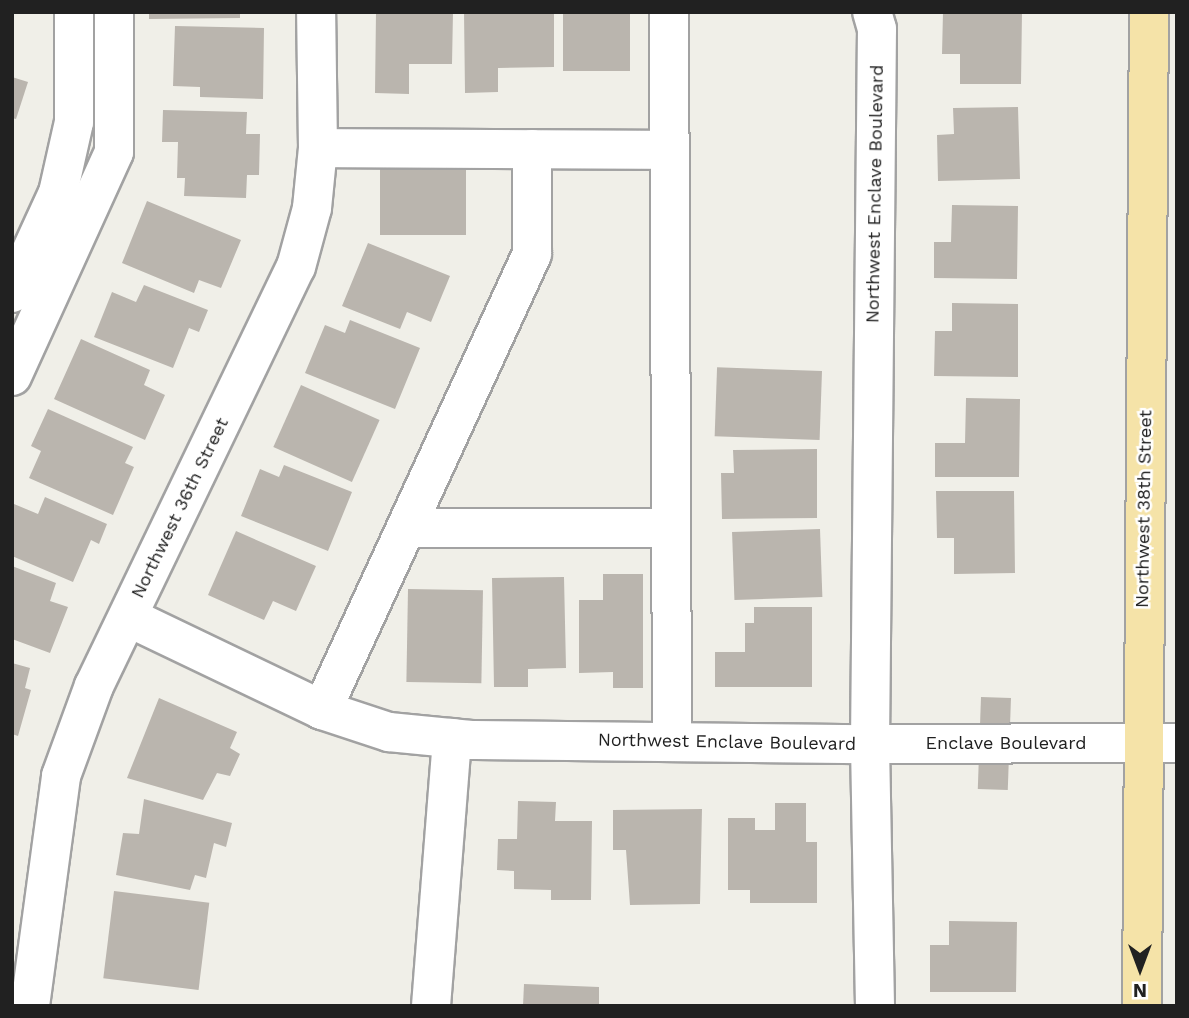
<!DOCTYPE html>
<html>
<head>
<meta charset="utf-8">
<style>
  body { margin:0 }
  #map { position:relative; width:1189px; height:1018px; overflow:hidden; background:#f0efe8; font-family:"Work Sans",sans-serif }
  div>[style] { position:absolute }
  .building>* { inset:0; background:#bab5ae; transform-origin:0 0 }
  .roads { filter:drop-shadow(2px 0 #a2a2a2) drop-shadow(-2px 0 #a2a2a2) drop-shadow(0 2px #a2a2a2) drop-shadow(0 -2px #a2a2a2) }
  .minor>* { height:38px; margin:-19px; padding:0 19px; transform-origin:19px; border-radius:19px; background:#fff }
  .major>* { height:38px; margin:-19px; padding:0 19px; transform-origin:19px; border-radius:19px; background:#f5e3a8 }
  span { translate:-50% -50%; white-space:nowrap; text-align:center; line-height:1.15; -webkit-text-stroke:5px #fff; paint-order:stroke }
  .street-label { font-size:18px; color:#212121 }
  .frame { position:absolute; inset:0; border:14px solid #212121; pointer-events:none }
  .north { position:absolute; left:1105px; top:934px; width:70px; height:70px; -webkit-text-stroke:5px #fff; paint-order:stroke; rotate:180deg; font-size:19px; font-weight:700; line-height:28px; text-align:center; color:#212121 }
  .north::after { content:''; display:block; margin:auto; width:24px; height:32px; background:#212121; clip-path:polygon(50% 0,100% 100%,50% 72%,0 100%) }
</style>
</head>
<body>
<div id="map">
  <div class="building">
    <i style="clip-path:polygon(149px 12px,240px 12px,240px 18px,149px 19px)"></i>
    <i style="clip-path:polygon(376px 12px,453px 12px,452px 64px,409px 64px,409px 94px,375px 93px)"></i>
    <i style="clip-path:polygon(464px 12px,554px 12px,554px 67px,498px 68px,498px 92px,465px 93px)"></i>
    <i style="left:563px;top:12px;width:67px;height:59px"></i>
    <i style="clip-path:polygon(943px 12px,1022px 12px,1021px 84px,960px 84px,960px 54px,942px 54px)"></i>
    <i style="clip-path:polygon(175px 26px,264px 28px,263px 99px,200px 97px,200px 87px,173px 86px)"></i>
    <i style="clip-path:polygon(12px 77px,28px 82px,16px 119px,12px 118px)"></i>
    <i style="clip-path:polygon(1018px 107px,1020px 179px,938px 181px,937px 135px,954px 134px,953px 108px)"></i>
    <i style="clip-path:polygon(163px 110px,247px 112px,246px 134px,260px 134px,259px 175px,247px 175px,246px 198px,184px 196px,185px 178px,177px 178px,178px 142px,162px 142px)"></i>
    <i style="left:466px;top:165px;width:70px;height:86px;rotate:90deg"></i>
    <i style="clip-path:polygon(147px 201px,241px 240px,221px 288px,199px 280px,194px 293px,122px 263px)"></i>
    <i style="clip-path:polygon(952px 205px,1018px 206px,1017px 279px,934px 278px,934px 242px,951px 242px)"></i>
    <i style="clip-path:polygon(368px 243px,450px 276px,431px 322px,407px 312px,400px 329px,342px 306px)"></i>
    <i style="clip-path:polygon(144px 285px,208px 310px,199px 332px,189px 328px,173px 368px,94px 337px,112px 292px,136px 302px)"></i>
    <i style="clip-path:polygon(952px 303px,1018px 304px,1018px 377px,934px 376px,935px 331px,952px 331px)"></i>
    <i style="clip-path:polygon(350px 320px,420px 348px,395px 409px,305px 373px,325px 325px,345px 333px)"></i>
    <i style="clip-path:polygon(81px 339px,150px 370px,144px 385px,165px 395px,145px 440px,54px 399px)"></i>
    <i style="left:822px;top:371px;width:69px;height:105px;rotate:92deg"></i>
    <i style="left:301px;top:385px;width:86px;height:68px;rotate:24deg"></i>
    <i style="clip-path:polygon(966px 398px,1020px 399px,1019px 477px,935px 477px,935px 443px,965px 443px)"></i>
    <i style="clip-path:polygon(48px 409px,133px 447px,125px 463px,134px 467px,113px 515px,29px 478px,41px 451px,31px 446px)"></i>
    <i style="clip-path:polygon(817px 449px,817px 518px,722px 519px,721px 473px,734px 473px,733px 450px)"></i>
    <i style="clip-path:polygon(284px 465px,352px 492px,328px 551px,241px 516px,260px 469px,279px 477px)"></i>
    <i style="clip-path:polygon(936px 491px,1014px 491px,1015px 573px,954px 574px,954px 538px,937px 538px)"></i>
    <i style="clip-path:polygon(45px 497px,107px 524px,99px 544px,91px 540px,73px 582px,12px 556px,14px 504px,38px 514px)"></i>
    <i style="left:820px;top:529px;width:68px;height:88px;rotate:88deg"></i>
    <i style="clip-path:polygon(236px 531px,316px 566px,296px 611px,273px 601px,264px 620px,208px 595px)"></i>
    <i style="clip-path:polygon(12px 566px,56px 583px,50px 601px,68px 607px,50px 653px,12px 639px)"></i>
    <i style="clip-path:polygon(603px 574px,643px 574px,643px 688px,613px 688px,613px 672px,579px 673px,579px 600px,603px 600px)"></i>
    <i style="clip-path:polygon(564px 577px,566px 668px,528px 669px,528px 687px,494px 687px,492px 578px)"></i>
    <i style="left:408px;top:589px;width:75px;height:93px;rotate:1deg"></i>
    <i style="clip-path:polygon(754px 607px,812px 607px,812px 687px,715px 687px,715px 652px,745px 652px,745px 623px,754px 623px)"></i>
    <i style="clip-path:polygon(12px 663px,30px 668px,25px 688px,31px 690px,18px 736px,12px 734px)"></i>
    <i style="left:981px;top:697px;width:30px;height:92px;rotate:2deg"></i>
    <i style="clip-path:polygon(159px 698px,237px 732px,230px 748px,240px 754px,230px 776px,217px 773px,203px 800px,127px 778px)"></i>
    <i style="clip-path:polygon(144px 799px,232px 823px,226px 847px,214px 843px,206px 878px,195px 875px,190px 890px,116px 875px,123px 833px,139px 834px)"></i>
    <i style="clip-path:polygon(518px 801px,556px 802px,555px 821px,592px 821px,591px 900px,551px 900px,551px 890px,514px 889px,514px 871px,497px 870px,498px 839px,517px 839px)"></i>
    <i style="clip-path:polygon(775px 803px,806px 803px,806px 842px,817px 842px,817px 903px,750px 903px,750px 890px,728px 890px,728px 818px,755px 818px,755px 830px,775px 830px)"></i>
    <i style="clip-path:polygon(702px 809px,700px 904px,630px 905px,626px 850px,613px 850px,613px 810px)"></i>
    <i style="left:114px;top:891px;width:96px;height:88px;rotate:7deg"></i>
    <i style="clip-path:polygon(949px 921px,1017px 922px,1016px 992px,930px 992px,930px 945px,949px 945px)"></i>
    <i style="clip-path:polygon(524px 984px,599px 987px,599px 1006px,523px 1006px)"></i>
  </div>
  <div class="roads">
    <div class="minor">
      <i style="left:669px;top:12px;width:729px;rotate:89.76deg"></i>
      <i style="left:318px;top:148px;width:352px;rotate:0.3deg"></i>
      <i style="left:12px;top:293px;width:110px;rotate:-65.3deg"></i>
      <i style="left:58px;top:193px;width:73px;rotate:-77.3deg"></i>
      <i style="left:74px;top:122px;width:110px;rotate:-90deg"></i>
      <i style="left:12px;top:376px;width:246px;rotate:-65.5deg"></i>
      <i style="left:114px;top:152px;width:140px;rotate:-90deg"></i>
      <i style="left:406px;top:528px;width:265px"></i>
      <i style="left:128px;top:617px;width:215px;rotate:25.6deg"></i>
      <i style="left:322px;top:710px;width:71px;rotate:18.2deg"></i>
      <i style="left:389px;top:732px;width:82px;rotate:5.6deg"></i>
      <i style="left:471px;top:740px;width:399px;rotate:0.6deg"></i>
      <i style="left:870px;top:744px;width:715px;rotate:-89.44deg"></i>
      <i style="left:877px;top:29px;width:18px;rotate:-106deg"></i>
      <i style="left:322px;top:710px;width:502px;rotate:-65.27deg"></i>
      <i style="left:532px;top:254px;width:105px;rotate:-90deg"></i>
      <i style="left:30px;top:1006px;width:232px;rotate:-82.3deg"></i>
      <i style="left:61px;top:776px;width:96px;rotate:-69.9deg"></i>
      <i style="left:94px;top:686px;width:465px;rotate:-64.3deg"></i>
      <i style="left:296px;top:267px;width:61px;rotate:-74.8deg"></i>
      <i style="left:312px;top:208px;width:60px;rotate:-84.3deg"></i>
      <i style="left:318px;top:148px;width:136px;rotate:-90.8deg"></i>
      <i style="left:431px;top:1006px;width:269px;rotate:-85.5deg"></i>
      <i style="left:875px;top:1006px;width:262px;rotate:-91.1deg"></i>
      <i style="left:870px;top:744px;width:307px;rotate:-0.2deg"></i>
    </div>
    <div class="major">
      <i style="left:1142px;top:1006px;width:994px;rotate:-89.6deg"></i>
    </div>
  </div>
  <div class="street-label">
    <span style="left:875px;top:194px;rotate:-89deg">Northwest Enclave Boulevard</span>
    <span style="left:180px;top:508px;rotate:-64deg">Northwest 36th Street</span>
    <span style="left:1144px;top:509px;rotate:-89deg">Northwest 38th Street</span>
    <span style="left:727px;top:742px;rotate:1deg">Northwest Enclave Boulevard</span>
    <span style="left:1006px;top:743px">Enclave Boulevard</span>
  </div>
  <div class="frame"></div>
  <div class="north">N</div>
</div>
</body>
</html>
